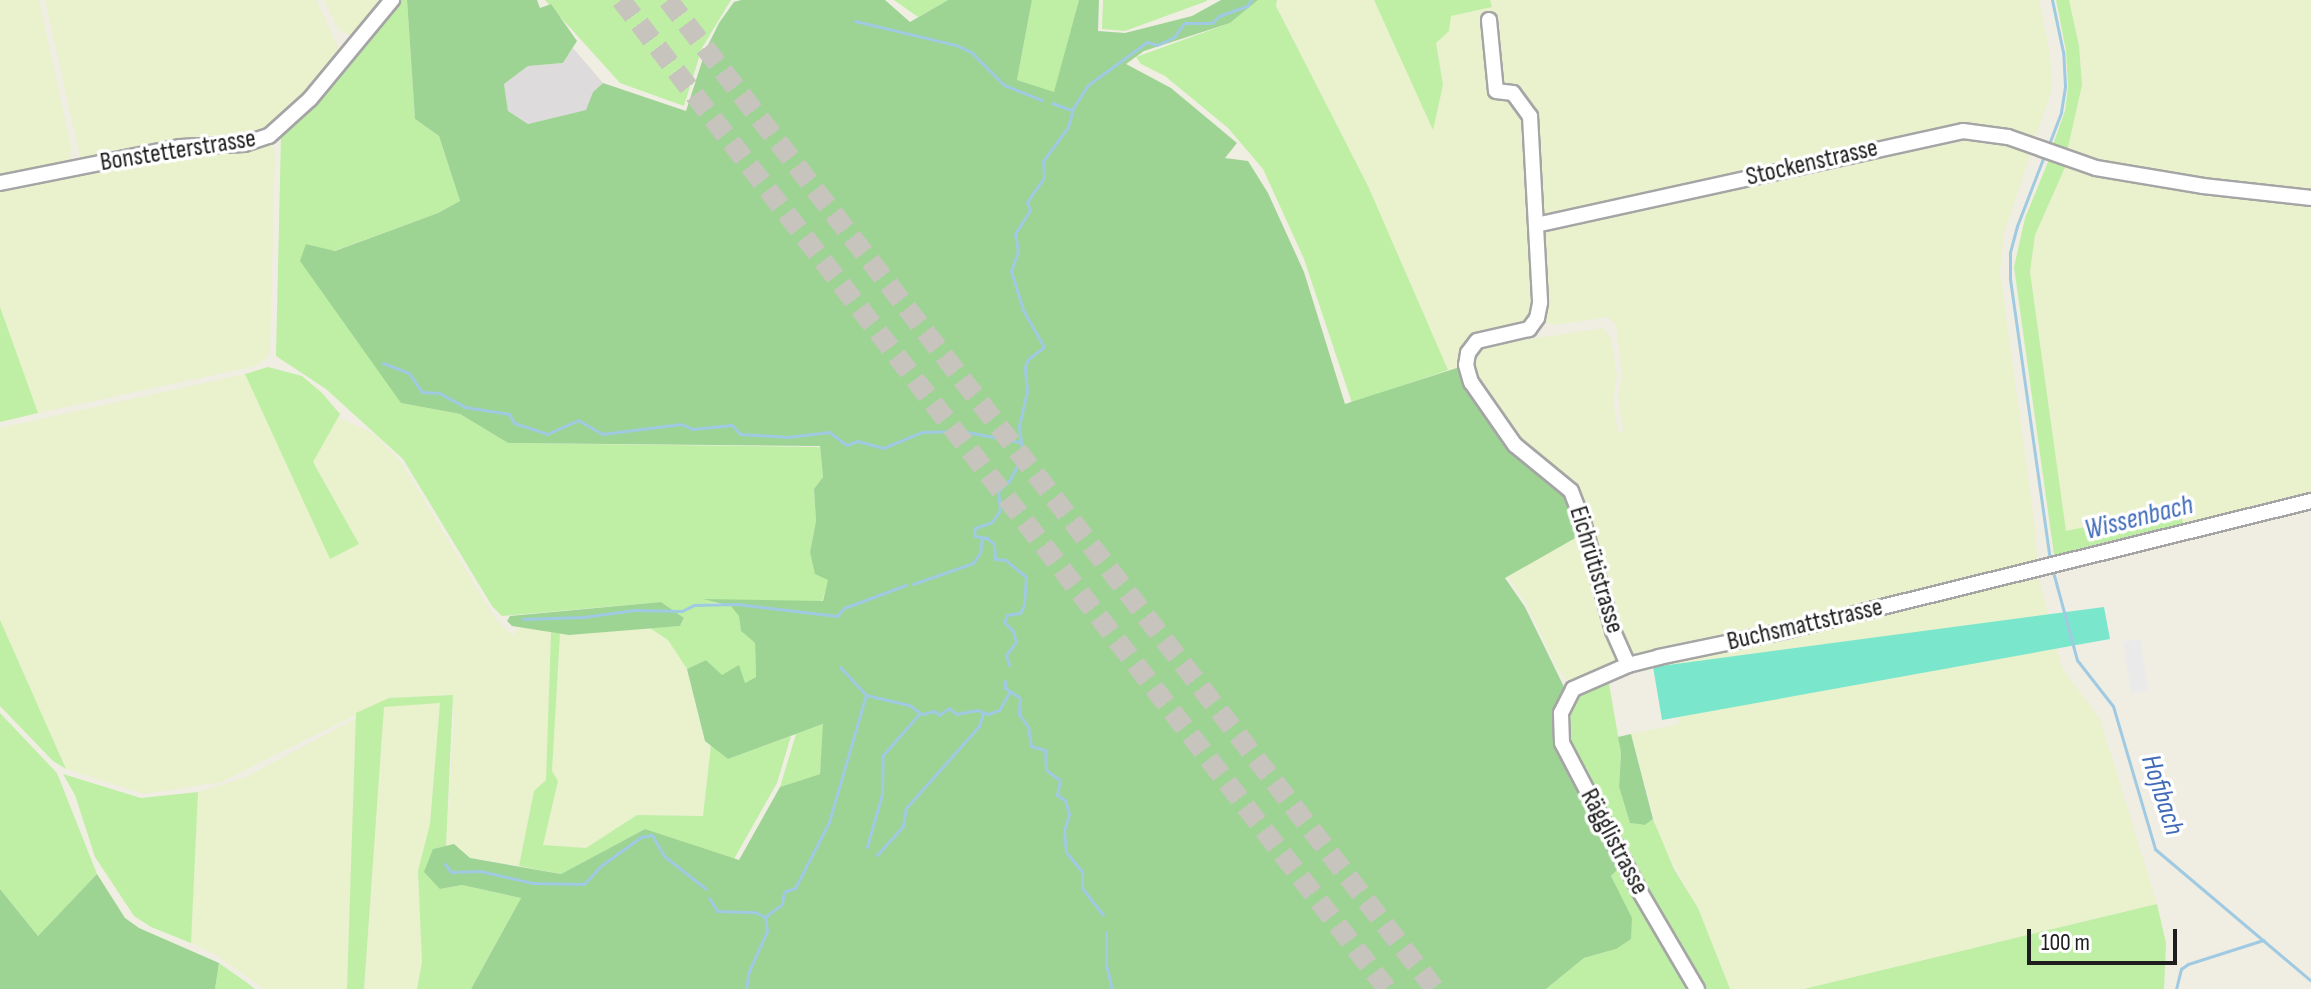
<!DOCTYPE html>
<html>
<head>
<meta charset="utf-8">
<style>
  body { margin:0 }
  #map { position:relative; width:2311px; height:989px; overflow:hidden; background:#f0eee3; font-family:"Sofia Sans Condensed",sans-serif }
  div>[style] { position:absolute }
  .residential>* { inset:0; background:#dddbdb }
  .farmland>* { inset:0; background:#e9f1cd }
  .grass>* { inset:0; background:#beefa4 }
  .forest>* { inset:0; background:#9dd494 }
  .pitch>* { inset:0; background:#7ae7cd }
  .parking>* { inset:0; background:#eaeaea; transform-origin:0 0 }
  .stream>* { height:3px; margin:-1.5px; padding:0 1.5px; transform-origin:1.5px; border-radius:1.5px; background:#a0c9e2 }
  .highway-tunnel>* { height:20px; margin-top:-10px; transform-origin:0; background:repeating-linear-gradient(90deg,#c6c4bc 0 20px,transparent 0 30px) }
  .roads { filter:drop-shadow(2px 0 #a5a5a5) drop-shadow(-2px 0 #a5a5a5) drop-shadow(0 2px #a5a5a5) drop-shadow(0 -2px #a5a5a5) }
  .minor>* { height:14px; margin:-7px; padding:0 7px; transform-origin:7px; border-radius:7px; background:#fff }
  span { translate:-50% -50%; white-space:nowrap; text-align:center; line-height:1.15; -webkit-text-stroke:7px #fff; paint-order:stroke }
  .street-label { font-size:26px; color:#1e1e1e }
  .water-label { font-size:28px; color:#416bb8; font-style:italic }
  .scale { position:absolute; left:2027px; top:929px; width:150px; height:36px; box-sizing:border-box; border:4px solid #1e1e1e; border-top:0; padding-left:10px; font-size:24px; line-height:28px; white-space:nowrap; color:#1e1e1e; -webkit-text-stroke:6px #fff; paint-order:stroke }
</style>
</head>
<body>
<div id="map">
  <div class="residential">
    <i style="clip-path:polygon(573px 48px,603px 83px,593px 92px,587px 110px,528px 124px,508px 111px,504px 84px,528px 66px,563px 63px)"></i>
  </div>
  <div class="farmland">
    <i style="clip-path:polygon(0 0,39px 0,71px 147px,70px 164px,0 178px)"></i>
    <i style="clip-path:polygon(45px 0,316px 0,341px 53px,295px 109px,256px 137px,81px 161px)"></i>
    <i style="clip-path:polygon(324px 0,386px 0,358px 35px,351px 36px,339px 30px)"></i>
    <i style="clip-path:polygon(1277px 0,1374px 0,1433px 129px,1443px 85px,1436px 43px,1449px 31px,1451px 16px,1491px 7px,1490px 0,2039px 0,2050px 54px,2052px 89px,2034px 141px,1985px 129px,1551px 219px,1540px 210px,1537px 304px,1527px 326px,1477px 338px,1463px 366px,1448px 370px,1368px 186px,1276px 5px)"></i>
    <i style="clip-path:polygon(2069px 0,2311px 0,2311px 194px,2203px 183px,2066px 156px,2082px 85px,2079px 46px)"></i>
    <i style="clip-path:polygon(1972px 135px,2032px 149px,2004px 233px,2000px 272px,2035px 528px,2037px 556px,2033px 567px,1638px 659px,1627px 655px,1584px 514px,1520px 445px,1474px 381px,1471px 354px,1476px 347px,1604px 328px,1611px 339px,1617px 375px,1613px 400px,1618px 433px,1623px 432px,1618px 395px,1622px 374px,1616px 324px,1607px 317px,1556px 325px,1544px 322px,1542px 233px,1548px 228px)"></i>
    <i style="clip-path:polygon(269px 141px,275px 151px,270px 350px,267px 357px,255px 366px,38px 413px,0 307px,0 187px,176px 152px)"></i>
    <i style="clip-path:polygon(2067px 163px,2311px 201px,2311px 494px,2185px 530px,2179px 508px,2066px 532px,2030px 272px,2035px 235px)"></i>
    <i style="clip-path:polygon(245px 374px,331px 558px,359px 543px,313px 462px,337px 417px,374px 434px,401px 462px,496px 620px,513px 636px,520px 627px,551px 632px,546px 780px,534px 791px,519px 866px,470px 858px,454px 844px,446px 846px,454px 722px,452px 695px,389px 698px,221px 782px,144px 794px,66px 769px,0 620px,0 428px)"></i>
    <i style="clip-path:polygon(1584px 533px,1620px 663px,1570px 684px,1557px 668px,1527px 605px,1507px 576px)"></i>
    <i style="clip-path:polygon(2037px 572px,2062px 668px,2100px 719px,2157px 904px,1804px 989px,1730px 989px,1698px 908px,1661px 842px,1631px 734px,1679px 724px,1667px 658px)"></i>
    <i style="clip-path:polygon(650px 628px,668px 640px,687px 669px,705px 741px,711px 745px,703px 816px,637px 815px,586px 848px,543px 845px,558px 781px,552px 771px,560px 633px)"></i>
    <i style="clip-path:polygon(440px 702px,430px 824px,418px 871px,422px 962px,417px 989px,364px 989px,384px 707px)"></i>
    <i style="clip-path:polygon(357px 718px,347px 989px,264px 989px,213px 953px,191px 943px,198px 792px,244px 778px)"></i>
  </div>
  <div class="grass">
    <i style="clip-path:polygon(397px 0,407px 0,415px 119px,439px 136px,460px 201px,438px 213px,334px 251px,306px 244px,401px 403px,460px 414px,508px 443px,820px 447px,823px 477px,814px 489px,816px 521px,810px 552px,829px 580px,822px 601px,708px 603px,732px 606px,740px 616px,741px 631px,755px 643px,756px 677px,745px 683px,722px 676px,706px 660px,687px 669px,668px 640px,650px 628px,680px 626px,684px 619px,661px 602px,502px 616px,492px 606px,403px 459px,326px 389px,276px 356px,281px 134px)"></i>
    <i style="clip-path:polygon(545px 0,731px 0,702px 48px,684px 106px,620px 83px)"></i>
    <i style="clip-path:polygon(894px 0,948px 0,918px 17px)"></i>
    <i style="clip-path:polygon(1032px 0,1079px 0,1055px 93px,1017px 80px)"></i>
    <i style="clip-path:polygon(1103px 0,1207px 0,1207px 1px,1125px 31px,1102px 29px)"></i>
    <i style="clip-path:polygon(1258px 0,1277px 0,1276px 6px,1368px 186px,1448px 370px,1352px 403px,1304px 259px,1263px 169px,1228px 128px,1165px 76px,1141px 64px,1136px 57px,1230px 23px)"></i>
    <i style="clip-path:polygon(1374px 0,1490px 0,1492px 7px,1451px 16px,1449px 31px,1436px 43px,1443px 85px,1433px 130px)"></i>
    <i style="clip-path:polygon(2056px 0,2069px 0,2079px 46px,2082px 85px,2066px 156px,2051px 150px,2065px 111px,2068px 86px,2066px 51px)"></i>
    <i style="clip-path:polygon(2050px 157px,2067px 163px,2035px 235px,2030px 272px,2066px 531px,2179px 508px,2185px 530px,2055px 562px,2014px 267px,2025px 218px)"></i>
    <i style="clip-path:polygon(0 307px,38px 413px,0 422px)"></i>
    <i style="clip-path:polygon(268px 367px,302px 376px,322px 393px,340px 414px,313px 462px,359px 544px,330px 559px,245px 374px)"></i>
    <i style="clip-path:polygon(0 620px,66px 769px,53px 761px,0 706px)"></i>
    <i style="clip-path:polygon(551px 632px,560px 633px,552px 771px,558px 781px,543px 845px,586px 848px,637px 815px,703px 816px,711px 745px,728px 759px,791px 736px,777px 783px,734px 859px,645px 829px,561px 874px,519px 866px,534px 791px,546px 780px)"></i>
    <i style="clip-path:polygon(1608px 678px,1621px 753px,1619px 787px,1630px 823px,1645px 825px,1653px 819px,1674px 869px,1698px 908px,1730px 989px,1700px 989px,1653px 909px,1562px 729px,1576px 692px)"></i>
    <i style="clip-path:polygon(453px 695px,446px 846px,433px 849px,440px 889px,462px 885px,521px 898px,471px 989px,417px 989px,422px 962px,418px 871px,430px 824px,440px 703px,384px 707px,364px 989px,347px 989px,356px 713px,389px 698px)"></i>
    <i style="clip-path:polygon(0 713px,57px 773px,97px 874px,38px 936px,0 889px)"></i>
    <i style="clip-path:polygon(824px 724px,820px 774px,780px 787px,796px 734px)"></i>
    <i style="clip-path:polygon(63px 774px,141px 798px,198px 792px,191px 943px,151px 927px,134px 916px,95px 857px,75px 795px)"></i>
    <i style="clip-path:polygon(1623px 864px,1694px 989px,1546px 989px,1584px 958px,1616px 949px,1624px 905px,1611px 876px)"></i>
    <i style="clip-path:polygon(2157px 904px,2166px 943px,2164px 989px,1804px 989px)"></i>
    <i style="clip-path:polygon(219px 963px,246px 982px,255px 989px,215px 989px)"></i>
  </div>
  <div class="forest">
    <i style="clip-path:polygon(407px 0,537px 0,540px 8px,551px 4px,577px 41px,563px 63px,528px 66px,504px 84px,508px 111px,528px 124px,586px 110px,593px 92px,603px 83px,686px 111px,706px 49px,719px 23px,734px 2px,741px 0,885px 0,910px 22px,948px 0,1032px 0,1017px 80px,1054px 92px,1079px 0,1099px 0,1098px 31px,1125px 33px,1192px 16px,1221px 0,1258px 0,1230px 23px,1144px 51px,1126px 64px,1171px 88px,1237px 143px,1225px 158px,1248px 161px,1268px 193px,1304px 272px,1345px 404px,1463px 366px,1515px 450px,1572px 502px,1584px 533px,1505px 578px,1525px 607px,1566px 691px,1557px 714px,1623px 864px,1611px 876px,1632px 918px,1631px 939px,1616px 949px,1584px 958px,1546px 989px,471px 989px,521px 898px,462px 885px,440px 889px,424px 872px,433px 849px,454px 844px,470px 858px,561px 874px,645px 829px,739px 860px,780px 787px,820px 774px,823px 724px,728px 759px,705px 741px,687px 669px,706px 660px,722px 675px,739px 665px,745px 683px,756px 677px,755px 643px,741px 631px,739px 616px,731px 606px,703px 599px,823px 601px,828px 580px,815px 574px,810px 552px,816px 521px,814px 489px,823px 477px,820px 446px,508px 443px,460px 414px,401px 403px,300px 261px,306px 244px,335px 251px,438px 213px,460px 201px,439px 136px,415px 119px)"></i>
    <i style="clip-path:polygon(661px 602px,684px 618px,680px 626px,569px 635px,512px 626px,507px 621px,510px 616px)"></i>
    <i style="clip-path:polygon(1631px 734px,1653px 819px,1645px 825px,1630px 823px,1619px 787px,1621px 753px,1618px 737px)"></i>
    <i style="clip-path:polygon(97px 874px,125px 918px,139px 928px,219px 963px,215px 989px,0 989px,0 889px,38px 936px)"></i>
  </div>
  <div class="pitch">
    <i style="clip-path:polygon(2104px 607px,2110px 639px,1662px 720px,1653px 667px)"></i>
  </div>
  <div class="parking">
    <i style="left:2140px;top:639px;width:52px;height:17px;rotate:81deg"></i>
  </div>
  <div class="stream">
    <i style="left:855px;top:21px;width:104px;rotate:13.4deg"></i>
    <i style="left:956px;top:45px;width:17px;rotate:25deg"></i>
    <i style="left:971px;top:52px;width:47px;rotate:45deg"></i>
    <i style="left:1004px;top:85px;width:41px;rotate:21.5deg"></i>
    <i style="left:1052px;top:103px;width:20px;rotate:20deg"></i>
    <i style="left:2049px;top:144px;width:34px;rotate:-69deg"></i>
    <i style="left:2061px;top:112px;width:26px;rotate:-81deg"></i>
    <i style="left:2065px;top:86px;width:34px;rotate:-93deg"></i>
    <i style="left:2063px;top:52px;width:53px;rotate:-101.9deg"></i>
    <i style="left:2044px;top:156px;width:75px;rotate:111.1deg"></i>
    <i style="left:2017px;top:226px;width:28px;rotate:105deg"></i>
    <i style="left:2010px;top:253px;width:26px;rotate:90deg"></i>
    <i style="left:2010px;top:279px;width:284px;rotate:81.9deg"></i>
    <i style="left:383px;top:363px;width:28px;rotate:21deg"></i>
    <i style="left:409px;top:373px;width:23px;rotate:56deg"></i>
    <i style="left:422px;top:392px;width:17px;rotate:3deg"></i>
    <i style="left:439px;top:393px;width:30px;rotate:28deg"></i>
    <i style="left:465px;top:407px;width:45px;rotate:9deg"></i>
    <i style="left:509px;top:414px;width:10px;rotate:61deg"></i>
    <i style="left:514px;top:423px;width:35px;rotate:18deg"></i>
    <i style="left:547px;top:434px;width:34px;rotate:-24deg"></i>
    <i style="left:578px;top:420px;width:28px;rotate:30deg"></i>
    <i style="left:602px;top:434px;width:80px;rotate:-7.2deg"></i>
    <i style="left:681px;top:424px;width:12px;rotate:24deg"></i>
    <i style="left:692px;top:429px;width:40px;rotate:-5.7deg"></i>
    <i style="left:732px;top:425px;width:12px;rotate:48deg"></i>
    <i style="left:740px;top:434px;width:48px;rotate:3.6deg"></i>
    <i style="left:788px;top:437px;width:41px;rotate:-7deg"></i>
    <i style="left:829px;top:432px;width:22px;rotate:36deg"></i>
    <i style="left:847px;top:445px;width:11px;rotate:-22deg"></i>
    <i style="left:857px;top:441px;width:27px;rotate:15deg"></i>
    <i style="left:883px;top:448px;width:42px;rotate:-22.3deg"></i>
    <i style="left:922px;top:432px;width:40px;rotate:-1.4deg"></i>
    <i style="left:962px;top:431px;width:58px;rotate:10.9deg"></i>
    <i style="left:2052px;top:568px;width:95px;rotate:74.8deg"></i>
    <i style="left:2077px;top:660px;width:58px;rotate:52deg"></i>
    <i style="left:2113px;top:706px;width:149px;rotate:73.6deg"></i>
    <i style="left:2155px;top:849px;width:204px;rotate:40.2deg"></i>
    <i style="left:913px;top:584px;width:64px;rotate:-19.3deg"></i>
    <i style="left:973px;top:563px;width:12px;rotate:-55deg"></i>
    <i style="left:980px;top:553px;width:16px;rotate:-83deg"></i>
    <i style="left:523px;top:619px;width:60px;rotate:-1.9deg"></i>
    <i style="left:583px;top:617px;width:52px;rotate:-7.7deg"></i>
    <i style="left:635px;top:610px;width:47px;rotate:1.2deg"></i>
    <i style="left:682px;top:611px;width:13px;rotate:-27deg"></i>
    <i style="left:694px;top:605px;width:43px;rotate:-1.3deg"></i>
    <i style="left:737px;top:604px;width:101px;rotate:6.8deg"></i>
    <i style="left:837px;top:616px;width:11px;rotate:-49deg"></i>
    <i style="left:844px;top:608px;width:66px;rotate:-20.4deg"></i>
    <i style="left:1009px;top:665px;width:10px;rotate:-107deg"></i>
    <i style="left:1006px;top:655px;width:16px;rotate:-52deg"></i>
    <i style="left:1016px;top:642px;width:11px;rotate:-105deg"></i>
    <i style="left:1013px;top:631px;width:13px;rotate:-135deg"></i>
    <i style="left:1004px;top:622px;width:8px;rotate:-67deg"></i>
    <i style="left:1007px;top:615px;width:13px;rotate:-9deg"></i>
    <i style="left:1020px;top:613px;width:9px;rotate:-63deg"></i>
    <i style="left:1024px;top:605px;width:28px;rotate:-86deg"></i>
    <i style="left:1026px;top:577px;width:26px;rotate:-140deg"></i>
    <i style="left:1006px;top:560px;width:11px;rotate:-175deg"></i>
    <i style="left:995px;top:559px;width:15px;rotate:-94deg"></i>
    <i style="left:994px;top:544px;width:9px;rotate:-139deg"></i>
    <i style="left:987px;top:538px;width:13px;rotate:-171deg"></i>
    <i style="left:974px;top:536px;width:8px;rotate:-83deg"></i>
    <i style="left:975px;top:528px;width:18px;rotate:-19deg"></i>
    <i style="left:992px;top:522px;width:14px;rotate:-56deg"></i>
    <i style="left:1000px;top:510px;width:19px;rotate:-96deg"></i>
    <i style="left:998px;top:491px;width:15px;rotate:-42deg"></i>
    <i style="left:1009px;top:481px;width:29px;rotate:-61deg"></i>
    <i style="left:1023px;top:456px;width:30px;rotate:-98deg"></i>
    <i style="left:1019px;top:426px;width:35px;rotate:-77deg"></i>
    <i style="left:1027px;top:392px;width:25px;rotate:-95deg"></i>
    <i style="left:1025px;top:367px;width:9px;rotate:-69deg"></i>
    <i style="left:1028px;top:359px;width:20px;rotate:-37deg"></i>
    <i style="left:1044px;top:347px;width:43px;rotate:-119.6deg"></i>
    <i style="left:1023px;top:310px;width:41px;rotate:-107.1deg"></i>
    <i style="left:1011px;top:271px;width:21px;rotate:-71deg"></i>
    <i style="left:1018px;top:251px;width:17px;rotate:-100deg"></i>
    <i style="left:1015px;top:234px;width:28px;rotate:-58deg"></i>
    <i style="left:1030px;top:210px;width:9px;rotate:-111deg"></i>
    <i style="left:1027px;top:202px;width:29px;rotate:-55deg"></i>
    <i style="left:1044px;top:178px;width:17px;rotate:-93deg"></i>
    <i style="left:1043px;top:161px;width:42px;rotate:-53.7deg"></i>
    <i style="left:1068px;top:127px;width:20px;rotate:-75deg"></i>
    <i style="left:1073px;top:108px;width:27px;rotate:-57deg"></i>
    <i style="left:1088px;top:85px;width:73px;rotate:-36.1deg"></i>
    <i style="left:1147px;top:42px;width:10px;rotate:17deg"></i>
    <i style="left:1157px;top:45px;width:19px;rotate:-25deg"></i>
    <i style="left:1174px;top:37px;width:17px;rotate:-54deg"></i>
    <i style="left:1184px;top:23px;width:28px"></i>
    <i style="left:1212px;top:23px;width:10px;rotate:-45deg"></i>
    <i style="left:1219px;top:16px;width:30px;rotate:-20deg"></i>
    <i style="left:1247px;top:6px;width:7px;rotate:-56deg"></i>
    <i style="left:840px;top:667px;width:38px;rotate:47deg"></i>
    <i style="left:866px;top:695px;width:44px;rotate:13.1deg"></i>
    <i style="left:909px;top:705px;width:16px;rotate:35deg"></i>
    <i style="left:922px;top:714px;width:13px;rotate:-13deg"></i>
    <i style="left:935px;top:711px;width:6px;rotate:45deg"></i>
    <i style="left:939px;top:715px;width:12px;rotate:-35deg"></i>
    <i style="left:949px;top:708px;width:9px;rotate:41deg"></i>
    <i style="left:956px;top:714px;width:21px;rotate:-11deg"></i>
    <i style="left:977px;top:710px;width:12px;rotate:20deg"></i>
    <i style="left:988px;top:714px;width:12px;rotate:-20deg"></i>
    <i style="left:999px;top:710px;width:20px;rotate:-60deg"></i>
    <i style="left:1005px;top:681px;width:7px;rotate:90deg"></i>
    <i style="left:1005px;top:688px;width:18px;rotate:34deg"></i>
    <i style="left:1020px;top:698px;width:16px;rotate:94deg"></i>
    <i style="left:1019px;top:714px;width:16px;rotate:55deg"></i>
    <i style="left:1028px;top:727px;width:19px;rotate:81deg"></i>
    <i style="left:1031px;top:746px;width:15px;rotate:16deg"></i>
    <i style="left:1045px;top:750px;width:20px;rotate:87deg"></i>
    <i style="left:1046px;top:770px;width:17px;rotate:36deg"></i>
    <i style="left:1060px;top:780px;width:15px;rotate:101deg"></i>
    <i style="left:1057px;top:795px;width:9px;rotate:32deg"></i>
    <i style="left:1065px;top:800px;width:15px;rotate:74deg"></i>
    <i style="left:1069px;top:814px;width:17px;rotate:107deg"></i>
    <i style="left:1064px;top:830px;width:22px;rotate:85deg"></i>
    <i style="left:1066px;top:852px;width:26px;rotate:51deg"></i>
    <i style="left:1082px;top:872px;width:16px;rotate:90deg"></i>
    <i style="left:1082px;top:888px;width:34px;rotate:52deg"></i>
    <i style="left:867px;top:847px;width:55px;rotate:-74.2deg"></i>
    <i style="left:882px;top:794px;width:39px;rotate:-89deg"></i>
    <i style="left:883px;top:755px;width:55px;rotate:-48.7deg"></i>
    <i style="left:877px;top:855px;width:39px;rotate:-48deg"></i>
    <i style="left:903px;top:826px;width:18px;rotate:-81deg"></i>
    <i style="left:906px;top:808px;width:110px;rotate:-48.3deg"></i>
    <i style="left:979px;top:726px;width:14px;rotate:-73deg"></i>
    <i style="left:445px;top:864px;width:10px;rotate:53deg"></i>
    <i style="left:451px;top:872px;width:29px;rotate:-2deg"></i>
    <i style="left:480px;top:871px;width:54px;rotate:12.8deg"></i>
    <i style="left:533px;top:883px;width:51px;rotate:1.1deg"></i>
    <i style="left:584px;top:884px;width:26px;rotate:-47deg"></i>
    <i style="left:602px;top:865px;width:48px;rotate:-35.7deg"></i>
    <i style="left:641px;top:837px;width:11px;rotate:-10deg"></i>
    <i style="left:652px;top:835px;width:24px;rotate:60deg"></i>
    <i style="left:664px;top:856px;width:53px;rotate:38.2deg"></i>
    <i style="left:709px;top:898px;width:15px;rotate:58deg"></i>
    <i style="left:717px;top:911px;width:38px;rotate:2deg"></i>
    <i style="left:755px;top:912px;width:11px;rotate:27deg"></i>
    <i style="left:1106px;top:932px;width:32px;rotate:90deg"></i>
    <i style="left:1106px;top:964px;width:26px;rotate:77deg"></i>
    <i style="left:746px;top:989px;width:18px;rotate:-81deg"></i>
    <i style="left:749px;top:971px;width:44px;rotate:-65.8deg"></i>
    <i style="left:767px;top:931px;width:14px;rotate:-98deg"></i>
    <i style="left:765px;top:917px;width:21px;rotate:-37deg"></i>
    <i style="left:782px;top:904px;width:12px;rotate:-81deg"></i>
    <i style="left:784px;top:892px;width:12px;rotate:-20deg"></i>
    <i style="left:795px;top:888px;width:74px;rotate:-62.7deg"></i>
    <i style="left:829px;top:822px;width:132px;rotate:-73.8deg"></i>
    <i style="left:2176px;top:989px;width:21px;rotate:-76deg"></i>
    <i style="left:2181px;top:969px;width:9px;rotate:-36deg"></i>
    <i style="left:2188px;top:964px;width:79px;rotate:-17.7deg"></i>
  </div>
  <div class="highway-tunnel">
    <i style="left:621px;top:0;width:1251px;rotate:52.24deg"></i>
    <i style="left:668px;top:0;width:1252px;rotate:52.21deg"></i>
  </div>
  <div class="roads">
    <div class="minor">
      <i style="left:1489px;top:20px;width:71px;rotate:84.4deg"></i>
      <i style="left:1496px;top:91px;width:17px;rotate:7deg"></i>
      <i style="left:1513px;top:93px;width:29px;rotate:54deg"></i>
      <i style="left:1530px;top:116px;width:187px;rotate:86.9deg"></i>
      <i style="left:1540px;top:303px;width:15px;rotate:101deg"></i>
      <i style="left:1537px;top:318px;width:14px;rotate:126deg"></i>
      <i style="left:1529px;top:329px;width:53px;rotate:167deg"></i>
      <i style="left:1477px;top:341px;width:15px;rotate:127deg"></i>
      <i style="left:1468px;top:353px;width:12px;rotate:99deg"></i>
      <i style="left:1466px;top:365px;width:18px;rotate:74deg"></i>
      <i style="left:1471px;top:382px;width:77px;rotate:55.1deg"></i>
      <i style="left:1515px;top:445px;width:72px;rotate:39.4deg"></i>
      <i style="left:1571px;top:491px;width:36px;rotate:69deg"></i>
      <i style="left:1584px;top:525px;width:110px;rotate:74.7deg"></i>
      <i style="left:1613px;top:631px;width:37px;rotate:66deg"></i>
      <i style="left:0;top:183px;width:184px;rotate:-11.3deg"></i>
      <i style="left:180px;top:147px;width:64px;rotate:-2.7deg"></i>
      <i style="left:244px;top:144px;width:26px;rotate:-18deg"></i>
      <i style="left:269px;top:136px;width:55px;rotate:-42.1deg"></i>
      <i style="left:310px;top:99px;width:129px;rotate:-50.4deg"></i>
      <i style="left:1536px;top:225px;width:437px;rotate:-12.4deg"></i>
      <i style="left:1963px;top:131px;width:45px;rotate:7.6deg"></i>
      <i style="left:2008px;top:137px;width:93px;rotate:19.4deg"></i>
      <i style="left:2096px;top:168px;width:109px;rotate:9.5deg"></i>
      <i style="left:2203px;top:186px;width:109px;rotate:6.3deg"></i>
      <i style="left:1697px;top:989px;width:115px;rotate:-120.4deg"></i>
      <i style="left:1639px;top:890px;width:166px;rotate:-117.6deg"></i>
      <i style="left:1562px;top:743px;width:30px;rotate:-92deg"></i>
      <i style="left:1561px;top:713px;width:27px;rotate:-63deg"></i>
      <i style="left:1573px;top:689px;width:60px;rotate:-23.6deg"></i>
      <i style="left:1628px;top:665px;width:32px;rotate:-14deg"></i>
      <i style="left:1659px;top:657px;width:129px;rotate:-11.7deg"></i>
      <i style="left:1785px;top:631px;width:542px;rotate:-13.88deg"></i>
    </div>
  </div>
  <div class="street-label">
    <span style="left:178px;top:151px;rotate:-9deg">Bonstetterstrasse</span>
    <span style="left:1812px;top:163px;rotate:-13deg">Stockenstrasse</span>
    <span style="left:1596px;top:570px;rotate:73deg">Eichrütistrasse</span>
    <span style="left:1805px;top:625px;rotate:-13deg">Buchsmattstrasse</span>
    <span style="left:1614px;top:842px;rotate:62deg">Rägglistrasse</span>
  </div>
  <div class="water-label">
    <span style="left:2139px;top:518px;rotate:-14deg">Wissenbach</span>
    <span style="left:2162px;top:795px;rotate:72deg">Hofibach</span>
  </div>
  <div class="scale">100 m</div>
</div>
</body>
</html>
